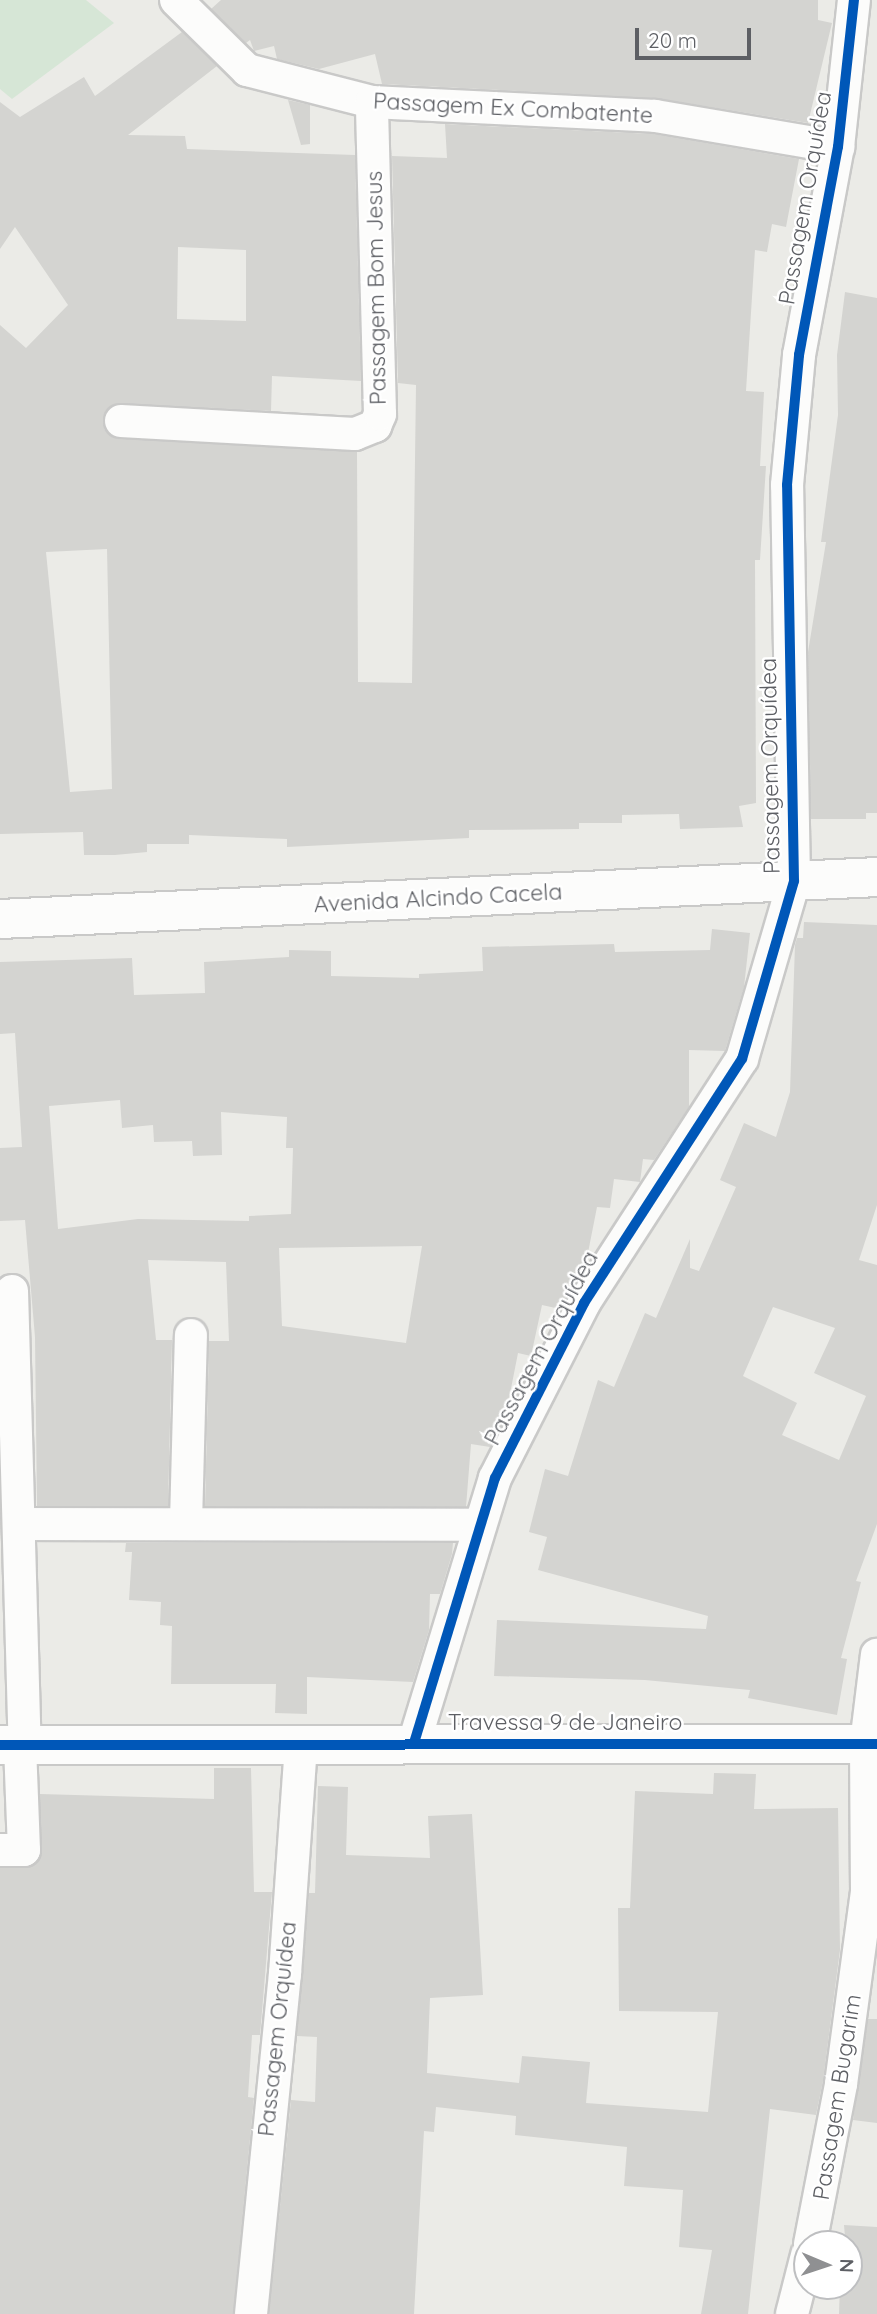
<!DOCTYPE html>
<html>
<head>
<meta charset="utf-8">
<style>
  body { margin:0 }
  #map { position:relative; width:877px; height:2314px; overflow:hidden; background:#ebebe7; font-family:Quicksand,sans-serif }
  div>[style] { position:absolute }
  .green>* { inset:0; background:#d6e6d6 }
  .building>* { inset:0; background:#d4d4d1 }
  .roads { filter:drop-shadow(2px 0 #c9c9c8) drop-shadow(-2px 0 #c9c9c8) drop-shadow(0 2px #c9c9c8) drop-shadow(0 -2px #c9c9c8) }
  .street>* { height:32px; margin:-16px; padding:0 16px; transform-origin:16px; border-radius:16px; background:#fcfcfb }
  .secondary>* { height:38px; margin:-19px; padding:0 19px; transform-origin:19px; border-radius:19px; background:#fcfcfb }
  .cycleway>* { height:10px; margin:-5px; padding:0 5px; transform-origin:5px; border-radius:5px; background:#0057b8 }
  span { translate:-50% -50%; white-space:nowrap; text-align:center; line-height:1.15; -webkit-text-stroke:5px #fff; paint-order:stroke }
  .street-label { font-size:23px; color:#5d5f64 }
  .north { position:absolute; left:793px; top:2230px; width:70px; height:70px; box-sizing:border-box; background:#fff; border:2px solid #bebfc1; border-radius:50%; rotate:92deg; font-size:19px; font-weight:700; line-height:28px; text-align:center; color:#5d5f64 }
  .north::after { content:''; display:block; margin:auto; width:24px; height:32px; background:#8f9092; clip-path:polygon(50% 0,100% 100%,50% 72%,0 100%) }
  .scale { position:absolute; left:635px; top:28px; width:116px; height:32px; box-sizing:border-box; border:4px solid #5d5f64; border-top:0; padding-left:9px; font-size:21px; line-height:24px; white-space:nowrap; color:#5d5f64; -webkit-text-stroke:5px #fff; paint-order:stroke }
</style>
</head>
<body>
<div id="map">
  <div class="green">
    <i style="clip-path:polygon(0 0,86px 0,114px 23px,12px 99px,0 89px)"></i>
  </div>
  <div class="building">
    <i style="clip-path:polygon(221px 0,818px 0,818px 20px,832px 23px,808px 123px,656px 98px,382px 84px,375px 54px,319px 69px,277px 59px,274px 46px,254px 51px,250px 40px,246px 43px,211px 9px)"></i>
    <i style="clip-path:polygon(evenodd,182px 32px,217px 66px,128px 135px,185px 136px,187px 149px,355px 155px,361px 381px,272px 376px,271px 411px,121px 403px,106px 410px,104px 429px,120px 439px,357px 452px,358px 682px,412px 683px,416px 385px,398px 383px,392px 156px,447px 158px,445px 124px,653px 134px,799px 159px,786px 227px,772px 224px,767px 252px,755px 250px,746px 391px,764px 392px,760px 466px,766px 466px,760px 560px,755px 560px,756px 803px,739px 806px,743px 827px,680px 829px,679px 814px,622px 815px,622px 823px,579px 823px,579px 829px,469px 830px,469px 838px,287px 847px,287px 839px,189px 835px,189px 844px,147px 844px,147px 852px,115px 855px,84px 855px,83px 832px,0 834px,0 325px,26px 348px,68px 305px,15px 227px,0 249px,0 102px,20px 117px,84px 77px,95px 96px,182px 32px,178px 247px,246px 250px,246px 321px,177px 319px,178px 247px,182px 32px,107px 549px,112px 789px,70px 792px,46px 552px,107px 549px)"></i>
    <i style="clip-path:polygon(288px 100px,310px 105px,310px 144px,301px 145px)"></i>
    <i style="clip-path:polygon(845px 292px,877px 298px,877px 813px,866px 813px,866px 819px,811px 819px,808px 652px,826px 542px,821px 542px,838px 415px,837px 355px)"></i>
    <i style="clip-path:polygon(evenodd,804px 922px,877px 925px,877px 1205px,859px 1260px,877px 1265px,877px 1524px,856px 1581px,861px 1582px,841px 1658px,847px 1659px,837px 1715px,748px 1698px,750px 1690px,645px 1680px,494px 1676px,497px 1620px,706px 1629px,708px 1616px,538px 1570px,547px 1537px,529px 1532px,545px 1469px,568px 1476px,598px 1380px,614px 1387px,645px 1313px,656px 1318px,690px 1239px,690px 1268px,699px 1271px,736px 1187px,720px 1180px,744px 1123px,776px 1137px,790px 1092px,795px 945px,797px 938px,803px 938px,804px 922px,773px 1307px,835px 1328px,814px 1373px,866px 1396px,839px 1460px,782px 1435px,797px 1403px,743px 1376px,773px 1307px)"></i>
    <i style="clip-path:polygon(evenodd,712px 929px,750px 933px,744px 987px,725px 1051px,689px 1050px,689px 1107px,654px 1160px,643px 1159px,640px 1182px,614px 1179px,610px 1208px,597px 1207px,585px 1268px,560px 1309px,542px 1305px,531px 1356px,518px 1353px,505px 1419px,490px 1447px,471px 1444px,466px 1507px,205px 1506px,209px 1341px,229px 1341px,226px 1262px,148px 1260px,156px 1340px,172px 1340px,168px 1506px,37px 1506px,35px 1337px,25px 1220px,0 1221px,0 1148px,22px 1147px,15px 1033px,0 1034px,0 962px,132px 958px,134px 995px,205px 993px,204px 962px,289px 957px,289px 950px,331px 951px,331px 976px,419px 978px,419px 974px,483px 971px,482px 947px,614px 944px,615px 952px,710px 950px,712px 929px,120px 1100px,122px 1128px,153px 1125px,154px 1142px,192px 1141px,193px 1156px,222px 1155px,221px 1112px,287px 1117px,286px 1148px,293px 1148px,291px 1214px,249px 1216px,249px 1221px,138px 1219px,58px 1229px,49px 1106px,120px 1100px,712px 929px,422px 1246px,406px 1343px,282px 1326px,279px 1248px,422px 1246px)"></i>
    <i style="clip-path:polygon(126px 1543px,453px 1543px,452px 1554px,440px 1594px,430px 1594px,429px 1630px,413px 1682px,307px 1677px,307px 1714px,275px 1713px,276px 1684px,171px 1684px,172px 1626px,160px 1625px,161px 1602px,129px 1600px,132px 1552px,125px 1552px)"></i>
    <i style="clip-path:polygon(214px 1768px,251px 1768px,254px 1892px,272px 1892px,260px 2035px,252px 2035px,248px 2097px,254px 2098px,233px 2314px,0 2314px,0 1868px,25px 1868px,40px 1859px,40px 1794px,214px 1799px)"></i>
    <i style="clip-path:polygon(714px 1773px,756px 1774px,754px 1809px,838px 1808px,840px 1950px,823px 2081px,816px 2115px,770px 2109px,748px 2314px,701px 2314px,712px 2250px,679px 2247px,683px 2190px,624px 2186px,627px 2147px,515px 2135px,516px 2116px,436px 2107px,434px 2132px,424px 2131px,414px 2314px,269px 2314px,291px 2100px,315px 2102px,317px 2037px,297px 2036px,309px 1893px,315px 1893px,318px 1786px,348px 1787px,346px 1855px,430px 1858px,428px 1816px,472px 1814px,483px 1995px,430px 1998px,427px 2073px,519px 2083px,522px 2056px,590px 2062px,586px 2103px,708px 2112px,718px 2012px,619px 2011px,618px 1908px,630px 1908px,635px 1791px,713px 1794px)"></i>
    <i style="clip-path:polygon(868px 2019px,877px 2019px,877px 2123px,853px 2120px)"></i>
    <i style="clip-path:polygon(844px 2225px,877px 2227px,877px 2314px,839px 2314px,840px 2286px,849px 2286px)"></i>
  </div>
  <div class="roads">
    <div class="street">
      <i style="left:176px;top:0;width:100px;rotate:44.6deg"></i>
      <i style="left:247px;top:70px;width:129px;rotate:14.4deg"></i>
      <i style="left:372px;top:102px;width:283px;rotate:2.8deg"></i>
      <i style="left:655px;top:116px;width:186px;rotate:9.6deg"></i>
      <i style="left:121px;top:421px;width:234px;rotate:3.2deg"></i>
      <i style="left:355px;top:434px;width:22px;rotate:-22deg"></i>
      <i style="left:375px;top:426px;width:13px;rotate:-67deg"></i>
      <i style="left:380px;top:414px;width:312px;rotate:-91.5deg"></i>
      <i style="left:12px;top:1291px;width:453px;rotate:88.4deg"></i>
      <i style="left:186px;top:1523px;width:188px;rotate:-88.5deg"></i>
      <i style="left:20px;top:1524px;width:457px;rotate:0.1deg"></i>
      <i style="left:414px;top:1743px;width:277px;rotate:-73deg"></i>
      <i style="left:495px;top:1478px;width:196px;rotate:-63deg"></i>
      <i style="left:584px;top:1303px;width:291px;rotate:-57.1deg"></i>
      <i style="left:742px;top:1059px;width:185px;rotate:-73.7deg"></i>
      <i style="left:794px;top:881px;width:396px;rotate:-91deg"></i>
      <i style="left:787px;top:485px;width:131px;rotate:-84.7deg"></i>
      <i style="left:799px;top:355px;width:212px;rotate:-79.4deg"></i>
      <i style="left:838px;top:147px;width:148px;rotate:-83.8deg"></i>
      <i style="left:0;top:1850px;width:24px"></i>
      <i style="left:24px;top:1850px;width:106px;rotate:-92.2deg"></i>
      <i style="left:810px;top:2244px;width:163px;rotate:-79deg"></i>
      <i style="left:841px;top:2084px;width:195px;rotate:-82.3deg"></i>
      <i style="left:867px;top:1891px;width:147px;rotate:-90.4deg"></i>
      <i style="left:866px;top:1744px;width:90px;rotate:-83deg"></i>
      <i style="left:251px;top:2314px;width:342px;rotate:-84.3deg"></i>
      <i style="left:285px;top:1974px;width:232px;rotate:-86deg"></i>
      <i style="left:792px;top:2314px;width:61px;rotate:-75.7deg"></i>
    </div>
    <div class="secondary">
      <i style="left:0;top:919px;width:878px;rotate:-2.74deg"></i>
      <i style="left:0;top:1745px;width:877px;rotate:-0.07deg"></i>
    </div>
  </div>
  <div class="cycleway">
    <i style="left:414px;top:1743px;width:277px;rotate:-73deg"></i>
    <i style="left:495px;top:1478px;width:196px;rotate:-63deg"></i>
    <i style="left:584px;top:1303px;width:291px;rotate:-57.1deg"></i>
    <i style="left:742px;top:1059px;width:185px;rotate:-73.7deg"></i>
    <i style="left:794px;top:881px;width:396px;rotate:-91deg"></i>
    <i style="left:787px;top:485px;width:131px;rotate:-84.7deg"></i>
    <i style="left:799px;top:355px;width:212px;rotate:-79.4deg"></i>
    <i style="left:838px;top:147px;width:148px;rotate:-83.8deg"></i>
    <i style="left:0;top:1745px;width:877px;rotate:-0.07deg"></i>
  </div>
  <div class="street-label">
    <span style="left:513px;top:108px;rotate:3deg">Passagem Ex Combatente</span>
    <span style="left:805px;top:198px;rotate:-80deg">Passagem Orquídea</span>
    <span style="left:376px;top:288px;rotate:-91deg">Passagem Bom Jesus</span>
    <span style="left:770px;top:766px;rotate:-91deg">Passagem Orquídea</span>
    <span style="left:438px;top:898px;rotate:-3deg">Avenida Alcindo Cacela</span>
    <span style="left:541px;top:1348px;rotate:-62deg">Passagem Orquídea</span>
    <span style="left:565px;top:1722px">Travessa 9 de Janeiro</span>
    <span style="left:277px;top:2029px;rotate:-84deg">Passagem Orquídea</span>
    <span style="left:837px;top:2097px;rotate:-81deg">Passagem Bugarim</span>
  </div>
  <div class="north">N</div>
  <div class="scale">20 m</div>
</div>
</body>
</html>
